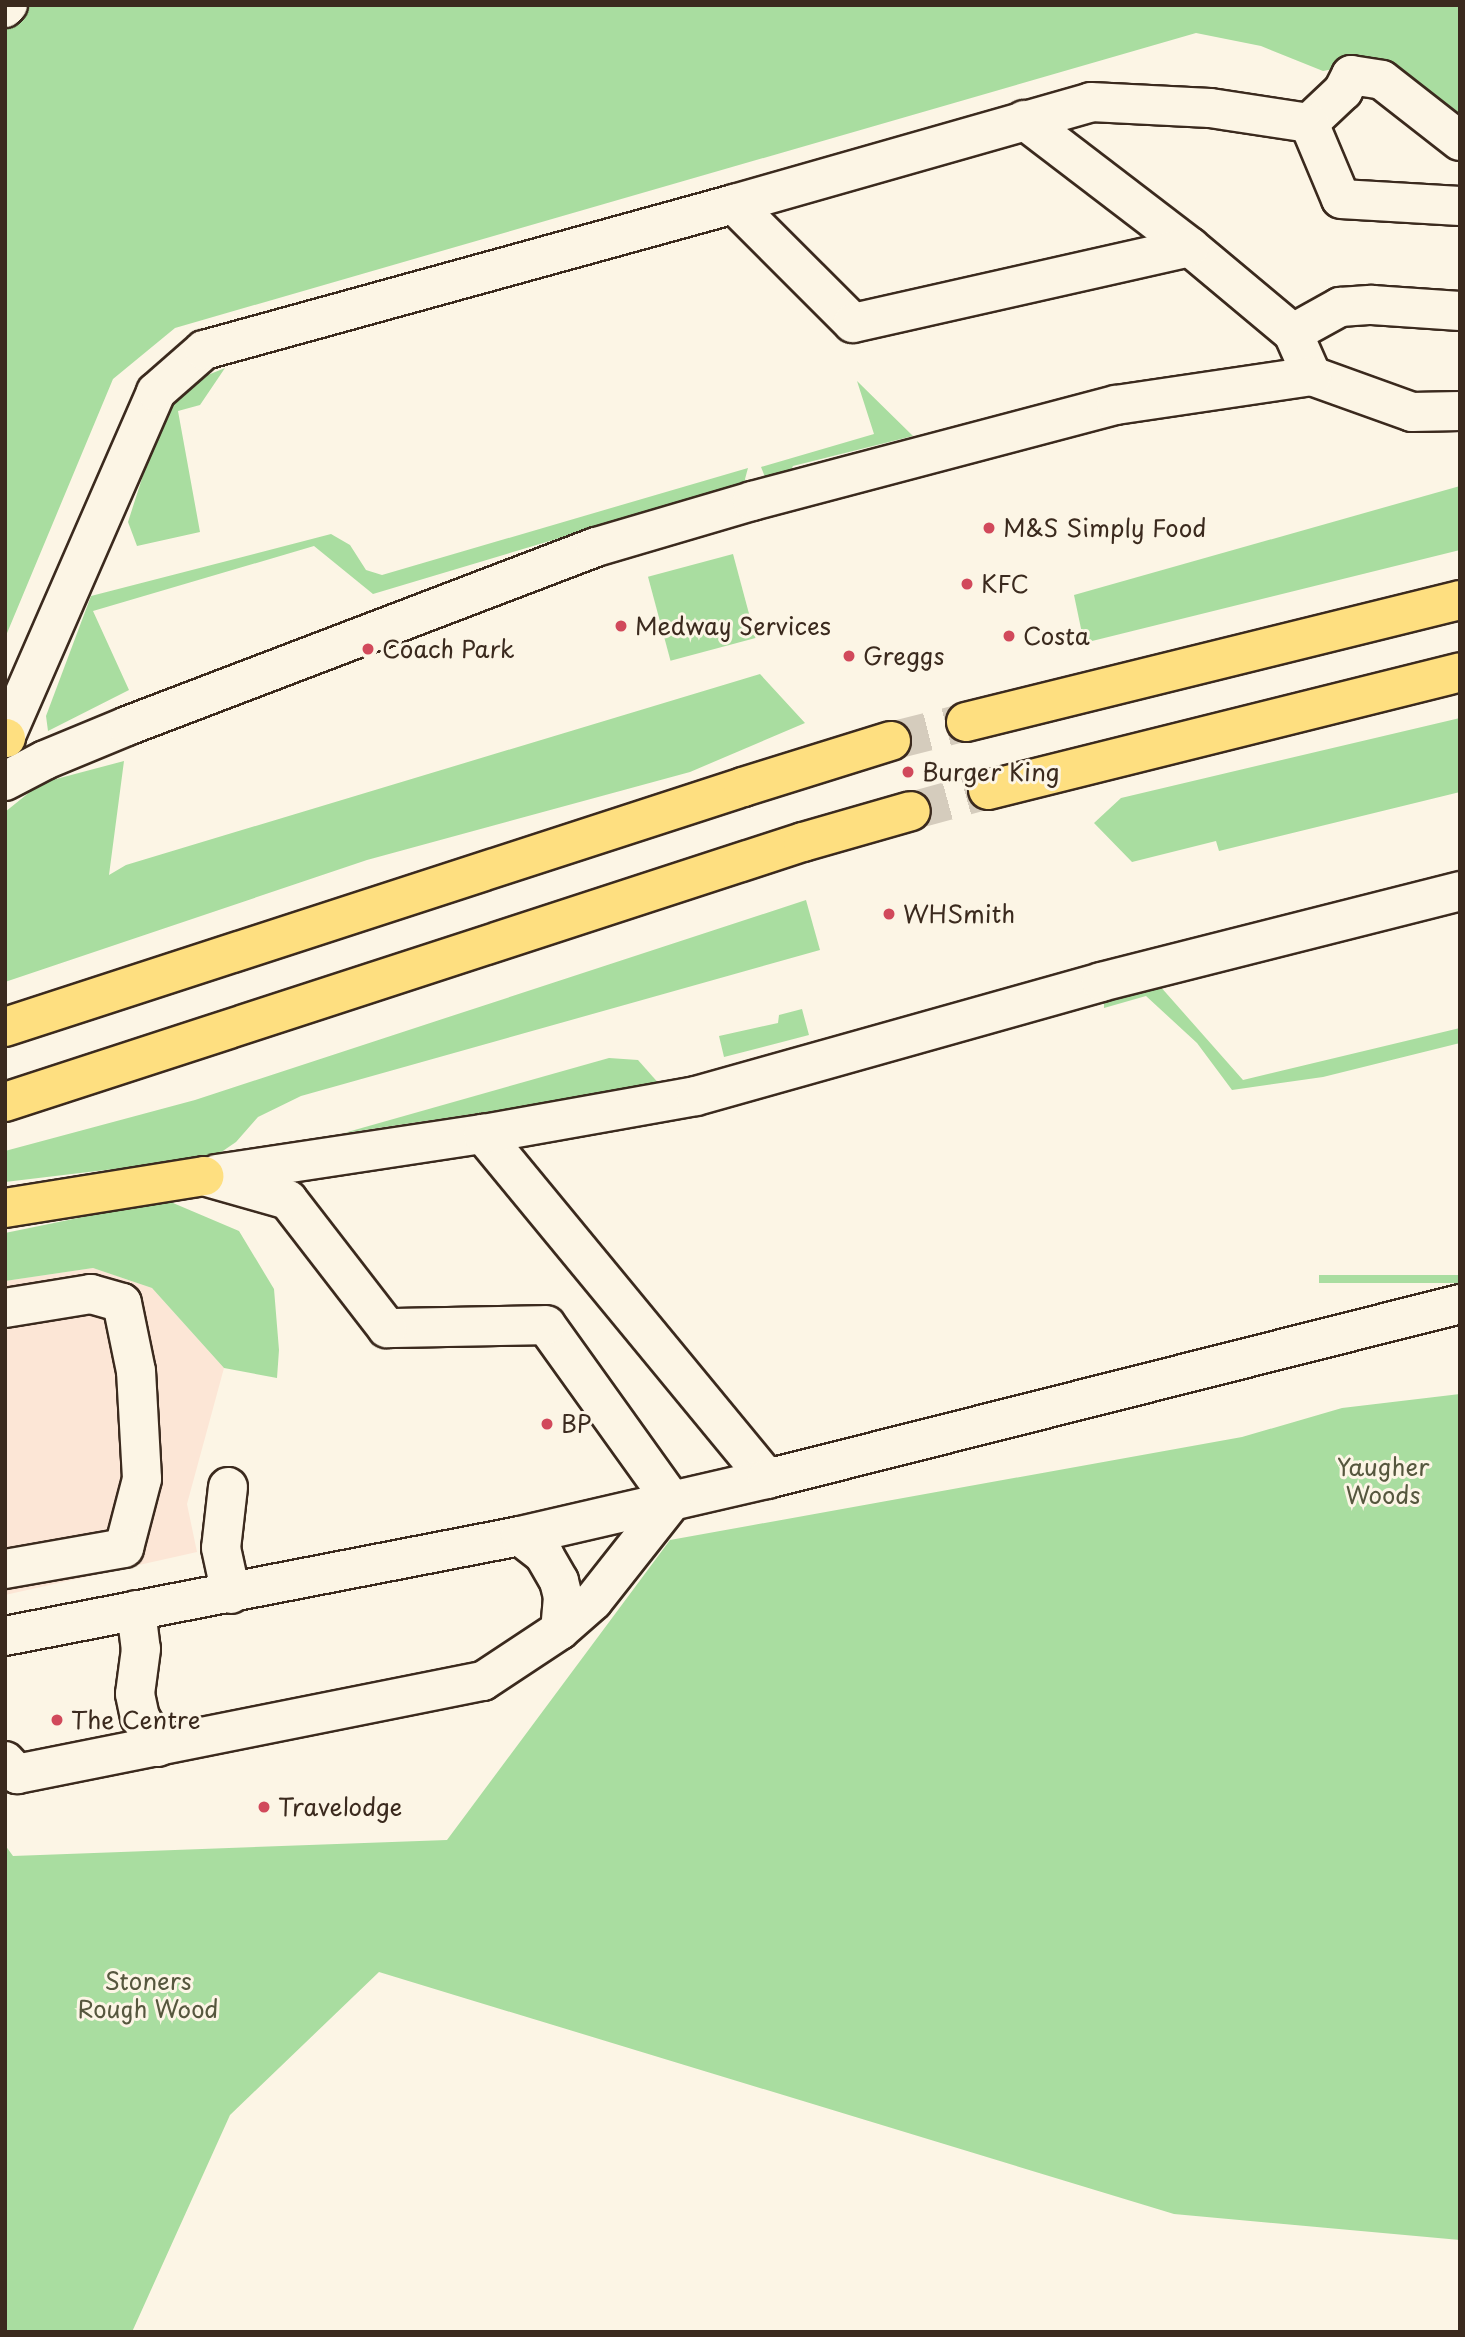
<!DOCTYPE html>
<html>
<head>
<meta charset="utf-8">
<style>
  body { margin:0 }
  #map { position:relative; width:1465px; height:2337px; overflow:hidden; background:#fcf5e5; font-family:"Playpen Sans",sans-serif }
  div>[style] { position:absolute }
  .built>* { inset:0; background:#fce6d6 }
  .green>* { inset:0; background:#a9dda0; transform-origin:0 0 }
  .highway-tunnel>* { height:38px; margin-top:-19px; transform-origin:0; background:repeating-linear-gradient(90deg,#d5ccbd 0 38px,transparent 0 57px) }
  .roads { filter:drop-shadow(2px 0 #3b2a1e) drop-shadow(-2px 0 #3b2a1e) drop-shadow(0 2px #3b2a1e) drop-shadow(0 -2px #3b2a1e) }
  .minor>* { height:38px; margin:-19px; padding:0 19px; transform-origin:19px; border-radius:19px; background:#fcf5e5 }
  .highway>* { height:38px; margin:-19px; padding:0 19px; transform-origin:19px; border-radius:19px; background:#fedf80 }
  .dots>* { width:19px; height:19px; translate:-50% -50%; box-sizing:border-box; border:4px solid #fcf5e5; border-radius:50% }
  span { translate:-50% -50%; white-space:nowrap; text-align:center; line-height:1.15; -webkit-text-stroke:6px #fcf5e5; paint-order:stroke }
  .poi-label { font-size:24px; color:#3b2a1e }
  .left { translate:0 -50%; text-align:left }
  .park-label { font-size:24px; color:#56573e }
  .frame { position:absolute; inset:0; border:7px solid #3b2a1e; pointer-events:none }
</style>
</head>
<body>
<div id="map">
  <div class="built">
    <i style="clip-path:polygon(93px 1268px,152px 1288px,224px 1368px,187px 1504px,197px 1552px,5px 1595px,5px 1281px)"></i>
  </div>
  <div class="green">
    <i style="clip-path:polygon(5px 5px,1460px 5px,1460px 120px,1386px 59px,1323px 71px,1261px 46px,1196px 33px,175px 328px,113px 379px,5px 638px)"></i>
    <i style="clip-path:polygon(225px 368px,200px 405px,178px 411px,200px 532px,137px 546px,128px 522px,164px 410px,183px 385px)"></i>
    <i style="clip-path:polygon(857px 381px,913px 436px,793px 466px,784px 484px,769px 487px,761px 467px,874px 434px)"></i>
    <i style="clip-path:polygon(748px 468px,745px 479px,751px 501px,683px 501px,373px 594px,314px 546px,93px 611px,129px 690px,48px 731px,46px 716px,91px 596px,331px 534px,350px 545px,366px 570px,382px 575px)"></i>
    <i style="clip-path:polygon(1460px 486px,1460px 550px,1084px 643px,1074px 595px)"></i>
    <i style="left:733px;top:554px;width:87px;height:88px;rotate:75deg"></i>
    <i style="clip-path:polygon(760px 674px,805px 723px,690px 772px,367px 860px,5px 982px,5px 812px,41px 783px,124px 761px,109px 875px,126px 865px)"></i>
    <i style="clip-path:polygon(1460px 718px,1460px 792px,1219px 851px,1216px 841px,1132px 862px,1094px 823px,1121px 798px)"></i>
    <i style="clip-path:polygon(806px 900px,820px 950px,301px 1096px,258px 1117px,236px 1142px,214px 1157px,5px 1182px,5px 1151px,195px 1100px)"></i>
    <i style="clip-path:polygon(1159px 985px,1243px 1080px,1460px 1028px,1460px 1043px,1323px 1077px,1232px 1090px,1197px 1043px,1146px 996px,1104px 1008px,1104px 998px)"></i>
    <i style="clip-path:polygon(802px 1009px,809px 1035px,724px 1057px,719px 1036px,778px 1023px,779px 1015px)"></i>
    <i style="clip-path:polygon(609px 1058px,638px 1060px,661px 1086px,344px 1133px)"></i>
    <i style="clip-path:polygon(166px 1200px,239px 1231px,274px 1289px,279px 1350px,277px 1378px,224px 1368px,152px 1288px,93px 1268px,5px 1281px,5px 1233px)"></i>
    <i style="left:1460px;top:1275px;width:8px;height:141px;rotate:90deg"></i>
    <i style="clip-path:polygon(1460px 1394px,1460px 2240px,1174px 2214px,379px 1972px,230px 2115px,132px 2332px,5px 2332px,5px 1845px,13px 1856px,447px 1840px,670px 1540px,1242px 1437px,1342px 1408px)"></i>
  </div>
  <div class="highway-tunnel">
    <i style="left:891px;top:741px;width:77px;rotate:-14.2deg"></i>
    <i style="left:911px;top:811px;width:80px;rotate:-15.3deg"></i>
  </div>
  <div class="roads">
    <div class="minor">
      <i style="left:5px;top:8px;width:4px;rotate:-45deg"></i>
      <i style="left:1024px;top:120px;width:209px;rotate:37.4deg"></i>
      <i style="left:1190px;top:247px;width:134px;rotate:39.9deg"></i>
      <i style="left:1293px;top:333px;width:47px;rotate:66.2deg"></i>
      <i style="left:1312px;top:376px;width:106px;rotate:19.8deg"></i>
      <i style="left:1412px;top:412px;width:48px;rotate:-1.2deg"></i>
      <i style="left:1309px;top:123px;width:47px;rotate:-43.3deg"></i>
      <i style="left:1343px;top:91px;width:18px;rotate:-63deg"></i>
      <i style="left:1351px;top:75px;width:31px;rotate:9deg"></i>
      <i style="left:1382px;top:80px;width:99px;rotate:38deg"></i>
      <i style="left:734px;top:204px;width:168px;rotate:45deg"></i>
      <i style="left:853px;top:323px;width:345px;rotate:-12.7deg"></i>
      <i style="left:1293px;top:333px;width:54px;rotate:-29deg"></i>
      <i style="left:1340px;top:307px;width:32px;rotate:-4deg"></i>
      <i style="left:1372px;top:305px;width:88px;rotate:3.9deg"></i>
      <i style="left:5px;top:738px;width:378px;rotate:-66.4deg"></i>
      <i style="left:156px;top:392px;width:64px;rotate:-41.2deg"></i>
      <i style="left:204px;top:350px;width:550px;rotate:-15.4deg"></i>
      <i style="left:734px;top:204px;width:371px;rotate:-15.9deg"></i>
      <i style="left:1091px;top:102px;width:119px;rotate:2.9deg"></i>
      <i style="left:1210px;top:108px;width:100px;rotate:8.6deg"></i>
      <i style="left:1309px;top:123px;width:82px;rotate:67.2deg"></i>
      <i style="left:1341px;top:199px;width:119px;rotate:3.4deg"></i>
      <i style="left:5px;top:781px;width:45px;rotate:-27.7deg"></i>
      <i style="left:45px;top:760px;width:89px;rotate:-22.5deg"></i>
      <i style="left:127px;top:726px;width:502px;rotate:-20.89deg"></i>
      <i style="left:596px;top:547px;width:163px;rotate:-16.4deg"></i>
      <i style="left:752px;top:501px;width:376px;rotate:-14.8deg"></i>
      <i style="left:1116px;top:405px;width:198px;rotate:-8.4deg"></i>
      <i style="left:483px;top:1134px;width:447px;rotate:50.5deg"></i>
      <i style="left:217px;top:1174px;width:269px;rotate:-8.6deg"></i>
      <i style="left:483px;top:1134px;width:216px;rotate:-10.1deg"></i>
      <i style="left:696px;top:1096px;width:421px;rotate:-15.7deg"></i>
      <i style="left:1101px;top:982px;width:370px;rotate:-14.2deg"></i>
      <i style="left:5px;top:1308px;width:87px;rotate:-9.2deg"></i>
      <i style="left:91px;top:1294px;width:32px;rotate:16deg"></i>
      <i style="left:122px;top:1303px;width:69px;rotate:78.4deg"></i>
      <i style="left:136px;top:1371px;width:108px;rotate:86.8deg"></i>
      <i style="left:142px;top:1479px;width:71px;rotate:104.6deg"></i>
      <i style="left:124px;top:1548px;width:121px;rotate:170deg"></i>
      <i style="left:228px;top:1487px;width:61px;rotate:96.5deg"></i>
      <i style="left:221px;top:1548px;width:47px;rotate:77.7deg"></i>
      <i style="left:520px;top:1536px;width:31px;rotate:38deg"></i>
      <i style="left:544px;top:1555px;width:30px;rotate:60deg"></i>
      <i style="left:559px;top:1581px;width:16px;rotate:76deg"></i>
      <i style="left:563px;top:1597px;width:33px;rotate:95deg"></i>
      <i style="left:136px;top:1610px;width:39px;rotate:83deg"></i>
      <i style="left:141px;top:1649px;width:45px;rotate:97.6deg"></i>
      <i style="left:135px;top:1694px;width:24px;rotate:78deg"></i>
      <i style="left:140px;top:1717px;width:35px;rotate:59deg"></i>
      <i style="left:5px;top:1636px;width:525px;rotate:-10.99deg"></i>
      <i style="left:520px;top:1536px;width:253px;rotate:-13deg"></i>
      <i style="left:767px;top:1479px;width:715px;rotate:-14.17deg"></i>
      <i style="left:5px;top:1761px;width:18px;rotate:47deg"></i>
      <i style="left:17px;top:1774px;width:475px;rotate:-11.3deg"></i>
      <i style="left:483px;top:1681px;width:92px;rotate:-33.5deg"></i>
      <i style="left:560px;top:1630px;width:44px;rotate:-41.3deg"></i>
      <i style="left:593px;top:1601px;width:127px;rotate:-51.7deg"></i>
      <i style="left:672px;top:1501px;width:216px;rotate:-125.6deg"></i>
      <i style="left:546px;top:1325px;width:159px;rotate:178.9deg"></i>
      <i style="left:387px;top:1328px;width:162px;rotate:-127.7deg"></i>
      <i style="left:288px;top:1200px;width:87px;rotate:-164.1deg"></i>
    </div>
    <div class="highway">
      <i style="left:966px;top:722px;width:509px;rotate:-13.87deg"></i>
      <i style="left:5px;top:738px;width:1px"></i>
      <i style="left:988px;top:790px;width:487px;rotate:-14deg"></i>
      <i style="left:5px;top:1027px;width:776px;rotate:-18.01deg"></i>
      <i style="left:743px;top:787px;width:155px;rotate:-17.3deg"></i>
      <i style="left:5px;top:1102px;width:839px;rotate:-18.05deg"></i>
      <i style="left:803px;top:842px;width:112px;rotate:-16deg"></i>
      <i style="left:5px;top:1208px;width:202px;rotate:-9.1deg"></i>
    </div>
  </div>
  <div class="dots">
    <i style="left:989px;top:528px;background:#d1495b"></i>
    <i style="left:967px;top:584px;background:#d1495b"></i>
    <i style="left:621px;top:626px;background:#d1495b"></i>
    <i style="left:1009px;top:636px;background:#d1495b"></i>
    <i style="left:368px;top:649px;background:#d1495b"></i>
    <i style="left:849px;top:656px;background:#d1495b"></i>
    <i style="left:908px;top:772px;background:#d1495b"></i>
    <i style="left:889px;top:914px;background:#d1495b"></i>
    <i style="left:547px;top:1424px;background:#d1495b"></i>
    <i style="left:57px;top:1720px;background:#d1495b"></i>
    <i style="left:264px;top:1807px;background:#d1495b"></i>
  </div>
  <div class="poi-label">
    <span class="left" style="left:1003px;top:528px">M&amp;S Simply Food</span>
    <span class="left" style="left:981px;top:584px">KFC</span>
    <span class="left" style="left:635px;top:626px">Medway Services</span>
    <span class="left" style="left:1023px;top:636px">Costa</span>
    <span class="left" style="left:382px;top:649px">Coach Park</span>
    <span class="left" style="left:863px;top:656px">Greggs</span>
    <span class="left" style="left:922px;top:772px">Burger King</span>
    <span class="left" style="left:903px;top:914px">WHSmith</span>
    <span class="left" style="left:561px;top:1424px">BP</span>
    <span class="left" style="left:71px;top:1720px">The Centre</span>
    <span class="left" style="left:278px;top:1807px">Travelodge</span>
  </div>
  <div class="park-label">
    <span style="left:1383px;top:1481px">Yaugher<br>Woods</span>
    <span style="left:148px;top:1995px">Stoners<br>Rough Wood</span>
  </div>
  <div class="frame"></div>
</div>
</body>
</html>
